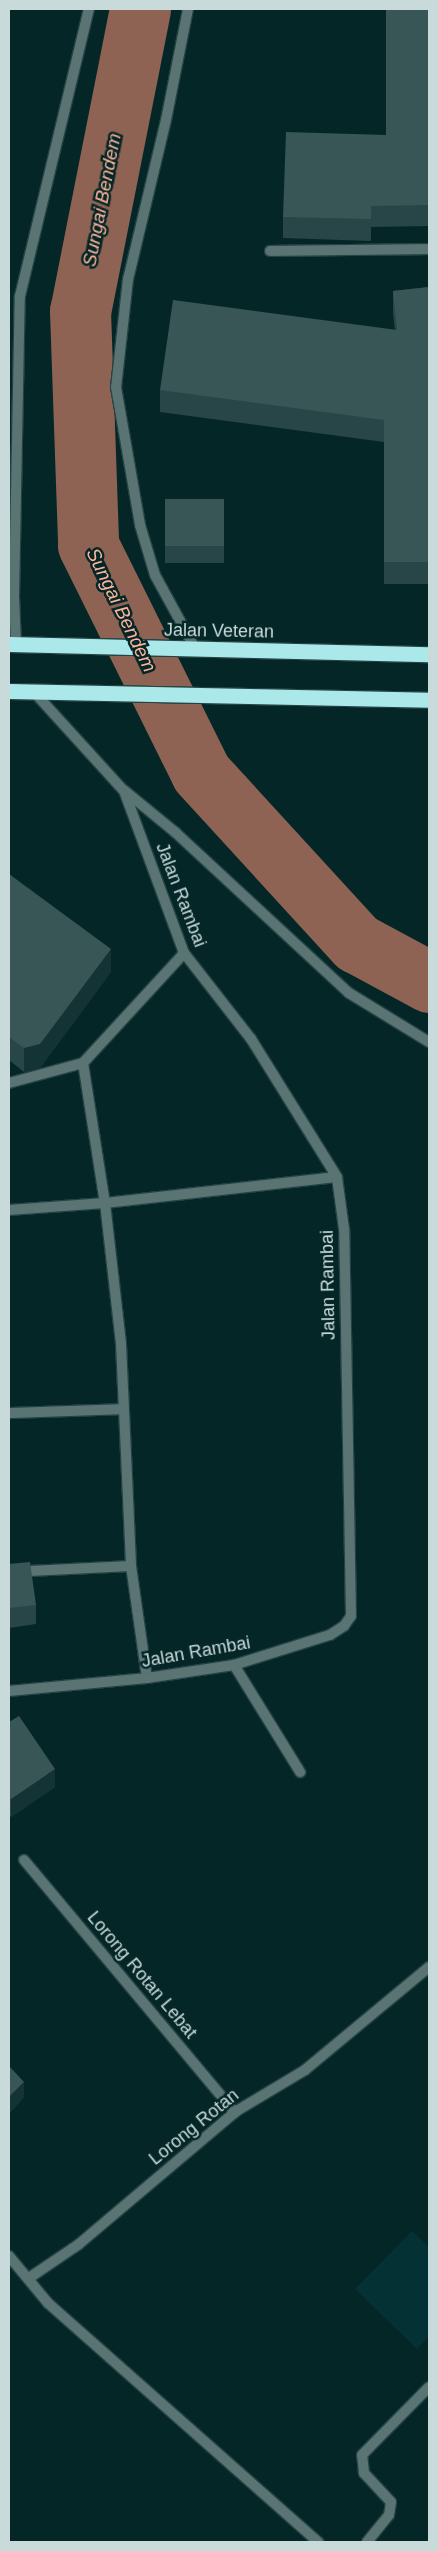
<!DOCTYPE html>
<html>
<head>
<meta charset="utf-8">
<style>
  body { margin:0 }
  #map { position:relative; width:438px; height:2551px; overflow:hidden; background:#052627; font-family:Helvetica,sans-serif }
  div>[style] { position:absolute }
  .built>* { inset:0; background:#043234 }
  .river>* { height:61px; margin:-30.5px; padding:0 30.5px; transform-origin:30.5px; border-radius:30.5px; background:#8f6353 }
  .roads { filter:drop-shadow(1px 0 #244344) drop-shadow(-1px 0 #244344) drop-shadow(0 1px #244344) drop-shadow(0 -1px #244344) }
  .street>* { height:10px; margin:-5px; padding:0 5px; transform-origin:5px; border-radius:5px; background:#5a7373 }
  .highway>* { height:15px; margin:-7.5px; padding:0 7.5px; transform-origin:7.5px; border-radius:7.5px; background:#aae8ea }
  .wall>* { inset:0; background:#284647; transform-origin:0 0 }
  .shaded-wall>* { inset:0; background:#133334 }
  .building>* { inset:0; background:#395657; transform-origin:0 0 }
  span { translate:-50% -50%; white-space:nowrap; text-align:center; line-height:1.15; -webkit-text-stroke:5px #052627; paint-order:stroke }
  .street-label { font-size:18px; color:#c8dada }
  .water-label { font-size:19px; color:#fdb49a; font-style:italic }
  .frame { position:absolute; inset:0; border:10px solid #c8dada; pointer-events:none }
</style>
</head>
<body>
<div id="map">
  <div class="built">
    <i style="clip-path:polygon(412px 2231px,429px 2247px,429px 2336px,417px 2349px,355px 2289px)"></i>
  </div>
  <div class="river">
    <i style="left:140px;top:9px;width:308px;rotate:101.2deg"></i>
    <i style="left:80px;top:311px;width:234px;rotate:88deg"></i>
    <i style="left:88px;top:545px;width:254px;rotate:63.6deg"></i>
    <i style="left:201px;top:773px;width:231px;rotate:47.5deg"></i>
    <i style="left:357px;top:943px;width:82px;rotate:28.4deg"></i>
  </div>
  <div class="roads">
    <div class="street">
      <i style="left:188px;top:9px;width:113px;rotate:101.2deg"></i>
      <i style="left:166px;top:120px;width:163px;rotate:103.4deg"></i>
      <i style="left:128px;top:279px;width:109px;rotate:96.3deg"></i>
      <i style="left:116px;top:387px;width:140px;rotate:80.1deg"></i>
      <i style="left:140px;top:525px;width:52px;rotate:73.3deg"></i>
      <i style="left:155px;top:575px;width:83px;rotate:61.3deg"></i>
      <i style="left:270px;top:251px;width:159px;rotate:-0.7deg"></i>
      <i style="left:16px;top:644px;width:47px;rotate:-92.4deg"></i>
      <i style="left:14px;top:597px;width:301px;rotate:-88.9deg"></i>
      <i style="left:20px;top:296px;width:295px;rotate:-76.5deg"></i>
      <i style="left:125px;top:791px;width:65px;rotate:39.4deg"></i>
      <i style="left:175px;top:832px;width:237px;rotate:42.8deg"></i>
      <i style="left:349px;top:993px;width:94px;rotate:31.5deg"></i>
      <i style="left:83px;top:1063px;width:142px;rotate:81.1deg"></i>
      <i style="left:105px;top:1203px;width:142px;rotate:83.5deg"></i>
      <i style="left:121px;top:1344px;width:222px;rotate:87.4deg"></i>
      <i style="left:131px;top:1566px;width:113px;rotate:81.9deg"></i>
      <i style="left:9px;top:1083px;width:77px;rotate:-15.1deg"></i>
      <i style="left:83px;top:1063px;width:149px;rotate:-47.4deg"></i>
      <i style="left:9px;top:1210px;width:96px;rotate:-4.2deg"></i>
      <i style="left:105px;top:1203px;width:233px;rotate:-6.4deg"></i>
      <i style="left:9px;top:1413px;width:113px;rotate:-2deg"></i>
      <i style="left:9px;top:1572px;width:122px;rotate:-2.8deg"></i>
      <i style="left:234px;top:1665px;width:126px;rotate:58.3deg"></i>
      <i style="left:9px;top:1691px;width:139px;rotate:-5.4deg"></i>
      <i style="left:147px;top:1678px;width:88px;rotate:-8.5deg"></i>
      <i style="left:234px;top:1665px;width:101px;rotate:-17.4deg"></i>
      <i style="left:330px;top:1635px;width:17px;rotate:-33deg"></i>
      <i style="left:344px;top:1626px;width:12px;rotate:-55deg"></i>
      <i style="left:351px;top:1616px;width:387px;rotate:-91deg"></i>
      <i style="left:344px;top:1229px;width:52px;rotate:-97.7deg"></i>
      <i style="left:337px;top:1177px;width:163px;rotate:-121.9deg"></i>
      <i style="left:251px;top:1039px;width:109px;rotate:-127.9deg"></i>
      <i style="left:184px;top:953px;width:173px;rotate:-110.3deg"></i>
      <i style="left:124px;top:791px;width:135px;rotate:-132.3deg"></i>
      <i style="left:24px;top:1860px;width:329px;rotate:50.1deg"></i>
      <i style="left:9px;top:2256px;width:61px;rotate:50.3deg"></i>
      <i style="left:48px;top:2303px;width:361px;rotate:41.5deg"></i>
      <i style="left:29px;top:2278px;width:60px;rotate:-34.2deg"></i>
      <i style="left:79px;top:2244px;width:204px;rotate:-40.2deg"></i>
      <i style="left:235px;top:2112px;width:82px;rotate:-31deg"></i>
      <i style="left:305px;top:2070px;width:161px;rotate:-39.7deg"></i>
      <i style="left:367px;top:2542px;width:35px;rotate:-51deg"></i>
      <i style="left:389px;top:2515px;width:13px;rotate:-81deg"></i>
      <i style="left:391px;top:2502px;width:40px;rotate:-133deg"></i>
      <i style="left:364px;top:2473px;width:18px;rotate:-96deg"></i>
      <i style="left:362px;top:2455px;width:95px;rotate:-45.4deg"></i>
    </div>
    <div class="highway">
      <i style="left:9px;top:644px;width:420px;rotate:1.4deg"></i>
      <i style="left:9px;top:691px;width:420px;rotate:1.2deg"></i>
    </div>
  </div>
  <div class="wall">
    <i style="clip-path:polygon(429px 9px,429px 226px,371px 227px,371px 241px,283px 238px,283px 217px,386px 135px)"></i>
    <i style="clip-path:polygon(429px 287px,429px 584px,384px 584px,384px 442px,160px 412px,160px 390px,395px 330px,393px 314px,393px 291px)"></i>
    <i style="left:165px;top:499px;width:59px;height:64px"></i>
    <i style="clip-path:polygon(9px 874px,111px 972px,40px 1068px,24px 1072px,9px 1060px)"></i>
    <i style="clip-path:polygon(9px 1564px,36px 1605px,36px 1624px,9px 1628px)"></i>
    <i style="clip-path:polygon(9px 1722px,55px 1787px,11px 1817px,9px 1815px)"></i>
  </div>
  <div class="shaded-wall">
    <i style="clip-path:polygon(111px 949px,111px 972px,40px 1068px,24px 1072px,24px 1048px)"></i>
    <i style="clip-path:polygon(55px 1769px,55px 1787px,11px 1817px,11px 1799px)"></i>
    <i style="clip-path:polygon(24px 2082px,24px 2098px,9px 2114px,9px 2097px)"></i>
  </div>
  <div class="building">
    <i style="clip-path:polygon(386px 9px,429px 9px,429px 205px,371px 206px,371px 219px,283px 217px,286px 132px,386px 135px)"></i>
    <i style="clip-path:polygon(429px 287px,429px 562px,384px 562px,384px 420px,160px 390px,173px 300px,397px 330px,393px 291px)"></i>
    <i style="left:165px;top:499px;width:59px;height:47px"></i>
    <i style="clip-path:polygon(9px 874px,111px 949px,40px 1044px,24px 1048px,9px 1037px)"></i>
    <i style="clip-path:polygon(30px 1562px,36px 1605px,9px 1608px,9px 1564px)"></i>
    <i style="clip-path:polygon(19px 1716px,55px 1769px,11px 1799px,9px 1797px,9px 1722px)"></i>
    <i style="clip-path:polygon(9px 2066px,24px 2082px,9px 2097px)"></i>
  </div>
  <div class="street-label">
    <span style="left:219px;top:631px;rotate:1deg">Jalan Veteran</span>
    <span style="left:181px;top:895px;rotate:69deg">Jalan Rambai</span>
    <span style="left:328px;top:1285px;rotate:-91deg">Jalan Rambai</span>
    <span style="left:196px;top:1652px;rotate:-10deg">Jalan Rambai</span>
    <span style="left:142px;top:1975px;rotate:50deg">Lorong Rotan Lebat</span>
    <span style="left:194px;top:2127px;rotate:-39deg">Lorong Rotan</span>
  </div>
  <div class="water-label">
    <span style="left:102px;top:200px;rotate:-79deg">Sungai Bendem</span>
    <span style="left:121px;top:610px;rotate:64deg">Sungai Bendem</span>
  </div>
  <div class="frame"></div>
</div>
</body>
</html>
